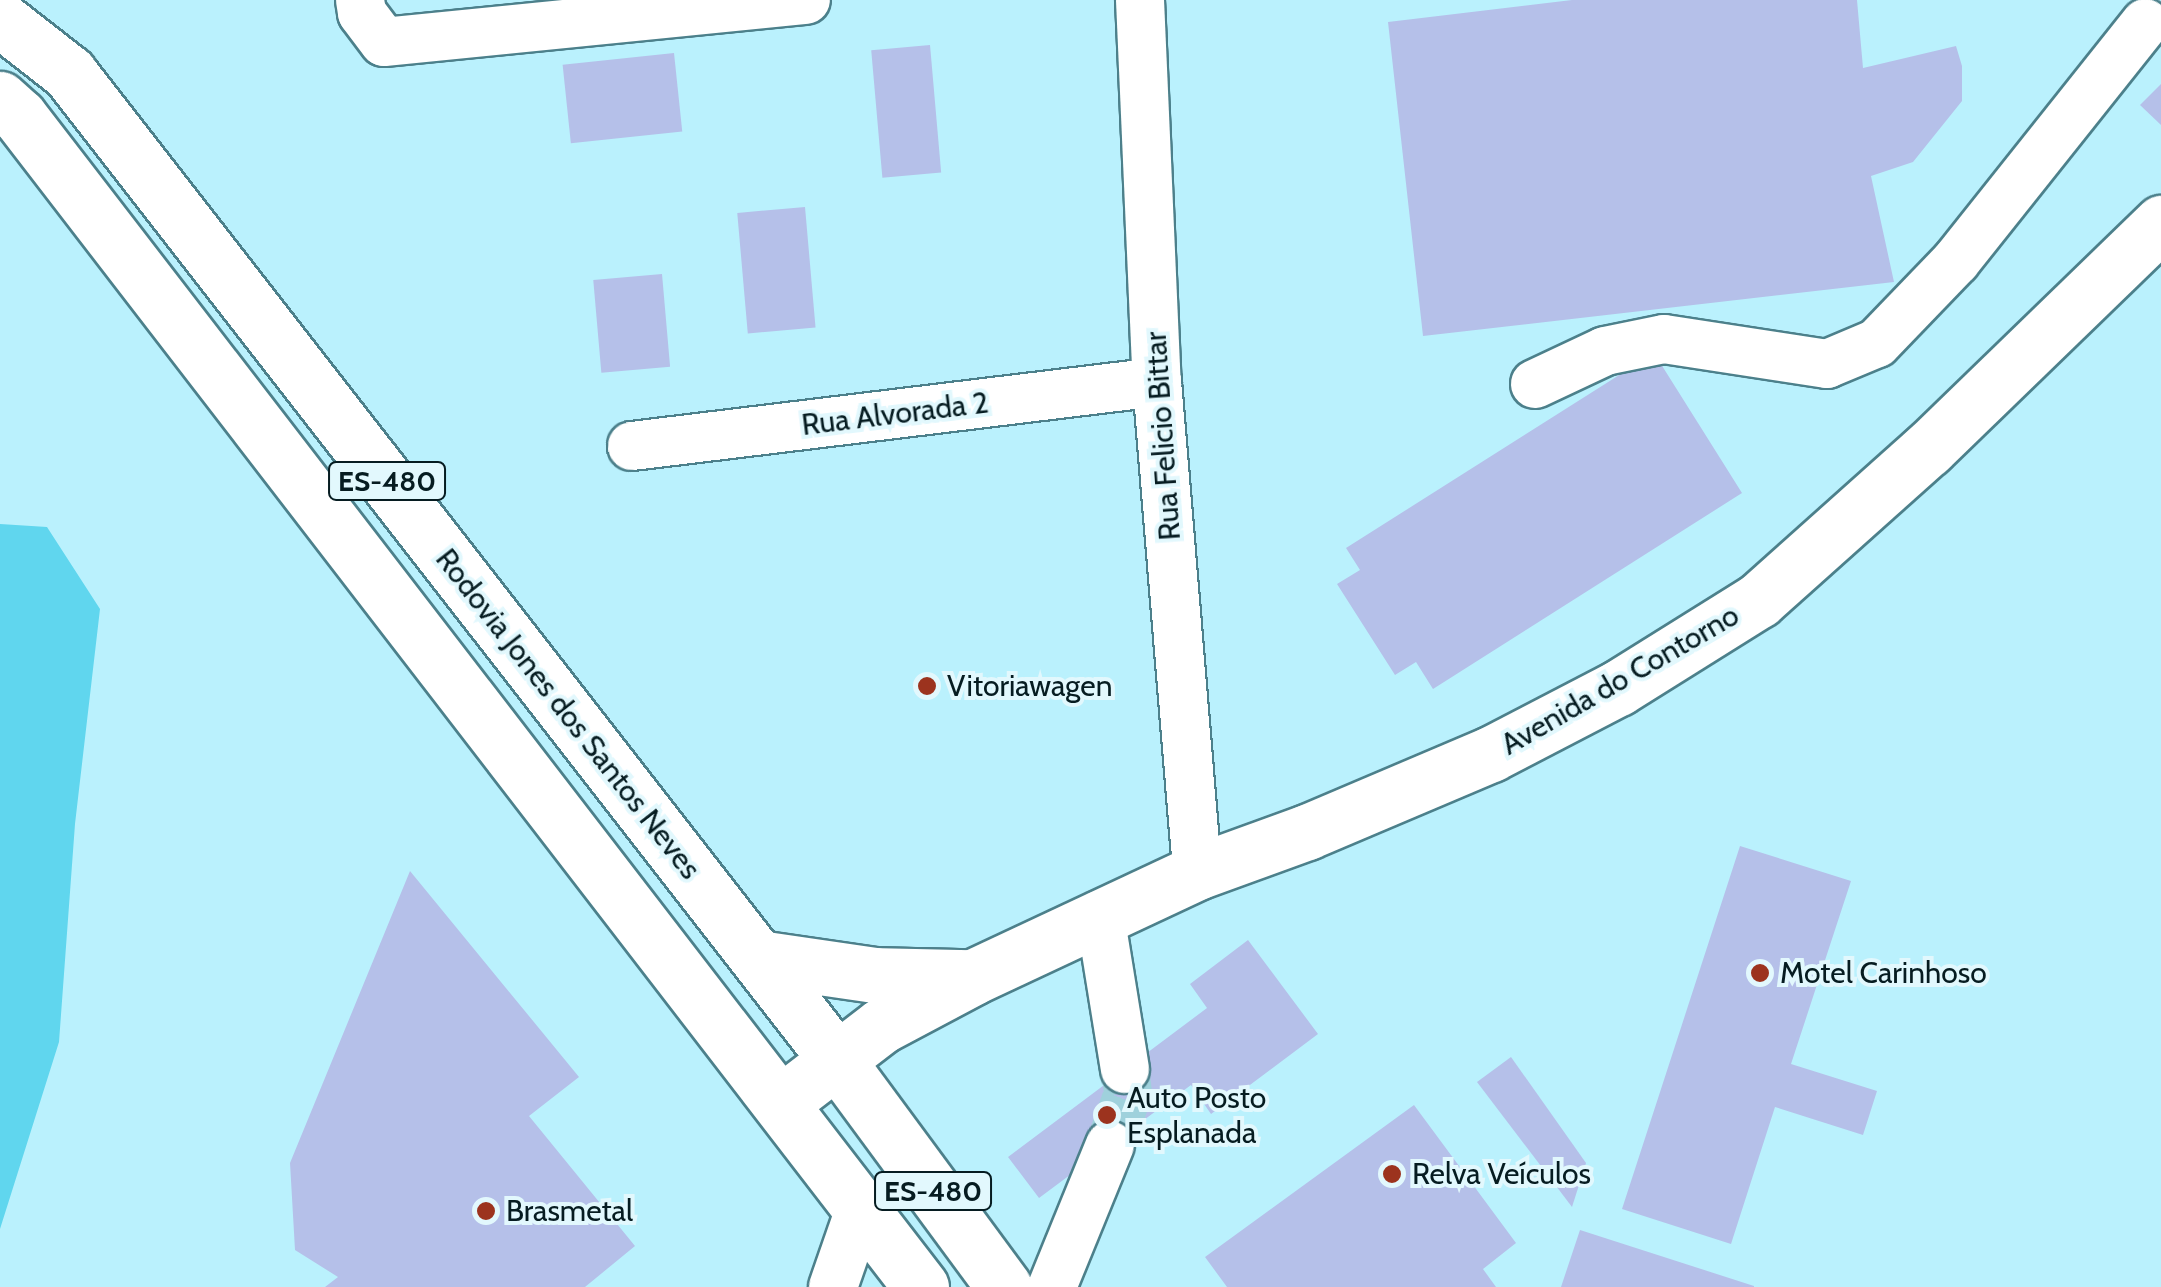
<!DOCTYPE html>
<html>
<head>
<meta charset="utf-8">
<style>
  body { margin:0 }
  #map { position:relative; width:2161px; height:1287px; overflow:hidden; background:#baf1fd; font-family:Cabin,sans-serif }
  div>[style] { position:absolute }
  .water>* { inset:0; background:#60d6ee }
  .building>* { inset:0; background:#b5c0e9; transform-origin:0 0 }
  .minor-tunnel>* { height:48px; margin-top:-24px; transform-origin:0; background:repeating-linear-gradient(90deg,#9fd1dc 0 48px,transparent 0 72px) }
  .roads { filter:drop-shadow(2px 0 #4c808b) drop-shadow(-2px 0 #4c808b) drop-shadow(0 2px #4c808b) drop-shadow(0 -2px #4c808b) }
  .minor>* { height:48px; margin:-24px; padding:0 24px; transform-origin:24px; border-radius:24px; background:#fff }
  .major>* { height:55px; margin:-27.5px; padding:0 27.5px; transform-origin:27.5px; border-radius:27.5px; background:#fff }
  .dots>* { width:28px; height:28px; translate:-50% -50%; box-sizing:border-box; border:5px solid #e2f8fd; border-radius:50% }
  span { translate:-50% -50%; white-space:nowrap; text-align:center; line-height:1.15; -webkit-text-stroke:8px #e2f8fd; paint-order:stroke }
  .shield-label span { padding:2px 8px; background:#e2f8fd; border:2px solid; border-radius:8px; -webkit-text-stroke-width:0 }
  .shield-label { font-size:28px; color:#061c21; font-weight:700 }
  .street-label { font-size:30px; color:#061c21 }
  .poi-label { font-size:30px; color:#061c21 }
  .left { translate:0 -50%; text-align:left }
</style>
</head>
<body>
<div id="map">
  <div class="water">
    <i style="clip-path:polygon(0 524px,47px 527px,100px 609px,75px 824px,59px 1042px,0 1229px)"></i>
  </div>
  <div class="building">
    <i style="clip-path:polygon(1572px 0,1857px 0,1863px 68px,1956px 46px,1962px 66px,1962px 101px,1913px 162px,1871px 176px,1894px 282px,1423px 336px,1388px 22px)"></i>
    <i style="left:930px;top:45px;width:128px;height:59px;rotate:85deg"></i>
    <i style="left:674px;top:53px;width:79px;height:112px;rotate:84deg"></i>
    <i style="clip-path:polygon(2161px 84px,2161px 125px,2140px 105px)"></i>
    <i style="left:805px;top:207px;width:121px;height:68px;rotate:85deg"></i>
    <i style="left:662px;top:274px;width:93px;height:69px;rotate:85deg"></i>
    <i style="clip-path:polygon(1654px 353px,1742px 493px,1433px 689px,1416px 662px,1395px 675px,1337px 584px,1360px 570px,1346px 548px)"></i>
    <i style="clip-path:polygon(1740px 846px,1851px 881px,1791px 1064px,1877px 1091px,1863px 1135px,1775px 1107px,1731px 1244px,1622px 1209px)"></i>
    <i style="clip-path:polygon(410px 871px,579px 1077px,529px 1116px,635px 1246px,585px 1287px,325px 1287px,338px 1277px,295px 1250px,290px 1163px)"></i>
    <i style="clip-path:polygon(1248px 940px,1318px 1034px,1211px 1114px,1191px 1085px,1039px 1198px,1008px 1157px,1207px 1008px,1190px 984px)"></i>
    <i style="clip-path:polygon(1511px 1057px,1586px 1163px,1572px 1207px,1477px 1082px)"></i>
    <i style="clip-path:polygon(1414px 1105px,1516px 1243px,1483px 1269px,1496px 1287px,1227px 1287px,1205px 1257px)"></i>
    <i style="clip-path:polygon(1580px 1230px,1754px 1286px,1754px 1287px,1561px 1287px)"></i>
  </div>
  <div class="minor-tunnel">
    <i style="left:1110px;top:1145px;width:55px;rotate:-70.9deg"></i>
    <i style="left:1128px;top:1093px;width:24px;rotate:-97deg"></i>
  </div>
  <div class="roads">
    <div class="minor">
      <i style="left:360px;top:0;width:13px;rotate:81deg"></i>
      <i style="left:362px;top:13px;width:36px;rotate:53deg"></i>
      <i style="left:384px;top:42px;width:424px;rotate:-5.7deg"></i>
      <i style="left:1140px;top:0;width:382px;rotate:87.5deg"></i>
      <i style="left:1157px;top:382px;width:492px;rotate:85.3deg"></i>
      <i style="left:1535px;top:384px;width:77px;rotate:-25.2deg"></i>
      <i style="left:1605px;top:351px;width:60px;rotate:-11.5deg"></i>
      <i style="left:1664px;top:339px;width:165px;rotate:8.7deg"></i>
      <i style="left:1827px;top:364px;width:54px;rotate:-22.8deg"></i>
      <i style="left:1877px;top:343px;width:114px;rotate:-46.1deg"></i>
      <i style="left:1956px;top:261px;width:304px;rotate:-51.5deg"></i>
      <i style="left:632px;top:446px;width:529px;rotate:-6.95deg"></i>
      <i style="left:1100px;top:915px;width:156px;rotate:80.8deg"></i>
      <i style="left:833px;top:1287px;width:86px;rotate:-70.9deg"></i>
      <i style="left:1052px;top:1287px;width:153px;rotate:-67.8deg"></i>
    </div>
    <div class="major">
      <i style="left:0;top:19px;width:88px;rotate:38deg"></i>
      <i style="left:69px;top:73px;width:1249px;rotate:52.12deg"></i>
      <i style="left:836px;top:1059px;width:283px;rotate:53.6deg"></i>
      <i style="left:0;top:99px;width:25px;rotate:42deg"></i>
      <i style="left:19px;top:116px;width:1478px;rotate:52.39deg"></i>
      <i style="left:758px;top:958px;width:118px;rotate:8.3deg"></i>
      <i style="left:875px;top:975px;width:90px;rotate:1.3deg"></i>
      <i style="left:782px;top:1102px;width:125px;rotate:-37.5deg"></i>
      <i style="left:881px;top:1026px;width:104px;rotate:-28deg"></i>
      <i style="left:973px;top:977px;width:247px;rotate:-25.1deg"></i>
      <i style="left:1197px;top:872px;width:117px;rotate:-20deg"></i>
      <i style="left:1307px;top:832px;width:200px;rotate:-23deg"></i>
      <i style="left:1491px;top:754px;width:143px;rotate:-27.5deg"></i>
      <i style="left:1618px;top:688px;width:166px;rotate:-32deg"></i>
      <i style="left:1759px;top:600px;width:227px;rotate:-41.8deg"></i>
      <i style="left:1928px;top:449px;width:325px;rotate:-44.1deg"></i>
    </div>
  </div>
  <div class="dots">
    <i style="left:927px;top:686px;background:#9c331e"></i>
    <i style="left:1760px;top:973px;background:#9c331e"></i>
    <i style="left:1107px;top:1115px;background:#9c331e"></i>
    <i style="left:1392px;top:1174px;background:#9c331e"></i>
    <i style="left:486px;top:1211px;background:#9c331e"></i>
  </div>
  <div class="shield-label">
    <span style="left:387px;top:481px">ES-480</span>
    <span style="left:933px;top:1191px">ES-480</span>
  </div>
  <div class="street-label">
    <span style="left:895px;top:414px;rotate:-7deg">Rua Alvorada 2</span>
    <span style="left:1163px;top:436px;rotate:-94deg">Rua Felicio Bittar</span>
    <span style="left:1620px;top:680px;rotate:-30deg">Avenida do Contorno</span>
    <span style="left:568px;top:714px;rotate:52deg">Rodovia Jones dos Santos Neves</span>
  </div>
  <div class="poi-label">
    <span class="left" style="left:947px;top:686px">Vitoriawagen</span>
    <span class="left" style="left:1780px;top:973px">Motel Carinhoso</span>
    <span class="left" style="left:1127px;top:1115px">Auto Posto<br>Esplanada</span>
    <span class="left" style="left:1412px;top:1174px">Relva Veículos</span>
    <span class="left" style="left:506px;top:1211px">Brasmetal</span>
  </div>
</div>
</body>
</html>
